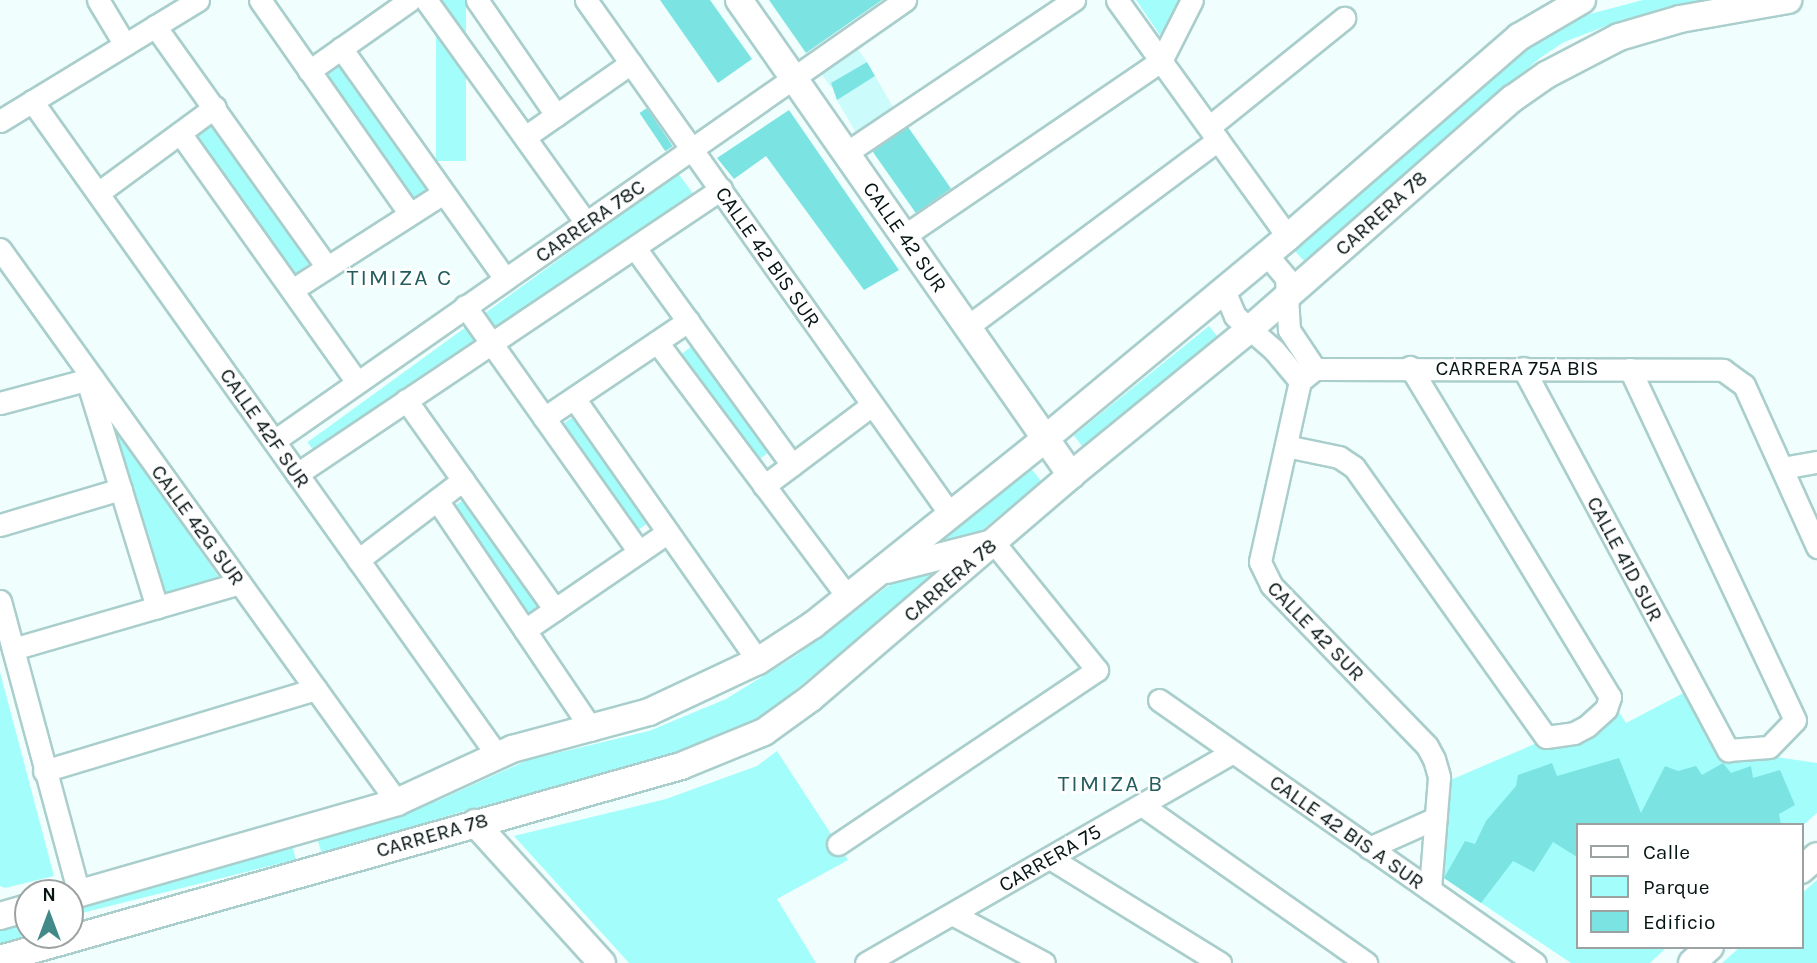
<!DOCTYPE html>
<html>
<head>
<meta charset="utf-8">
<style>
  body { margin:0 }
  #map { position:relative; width:1817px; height:963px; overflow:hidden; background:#f0fffe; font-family:Karla,sans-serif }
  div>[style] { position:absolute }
  .built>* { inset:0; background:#cbfbfa; transform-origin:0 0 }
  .green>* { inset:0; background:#a3fdfb; transform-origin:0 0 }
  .building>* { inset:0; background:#7be4e3; transform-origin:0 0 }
  .roads { filter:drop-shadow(2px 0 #a9cecc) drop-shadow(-2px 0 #a9cecc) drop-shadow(0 2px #a9cecc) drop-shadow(0 -2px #a9cecc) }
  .minor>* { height:21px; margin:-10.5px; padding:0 10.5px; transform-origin:10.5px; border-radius:10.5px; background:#fff }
  .tertiary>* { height:26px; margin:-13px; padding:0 13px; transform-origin:13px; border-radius:13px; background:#fff }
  span { translate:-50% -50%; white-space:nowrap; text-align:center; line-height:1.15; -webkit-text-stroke:5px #fff; paint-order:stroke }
  .street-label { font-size:21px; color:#071414 }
  .neighbourhood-label { font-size:23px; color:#235d5d; letter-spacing:2px }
  .legend { position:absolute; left:1576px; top:823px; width:228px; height:126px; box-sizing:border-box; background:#fff; border:2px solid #9ca1a1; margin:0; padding:9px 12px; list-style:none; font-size:21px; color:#071414 }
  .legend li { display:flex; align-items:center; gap:14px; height:35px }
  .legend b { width:35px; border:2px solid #9ca1a1 }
  .north { position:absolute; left:14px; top:879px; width:70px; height:70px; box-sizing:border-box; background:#fff; border:2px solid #9ca1a1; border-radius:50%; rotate:0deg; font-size:19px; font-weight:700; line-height:28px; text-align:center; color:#071414 }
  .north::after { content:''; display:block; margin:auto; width:24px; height:32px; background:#428a89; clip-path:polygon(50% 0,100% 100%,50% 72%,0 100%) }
</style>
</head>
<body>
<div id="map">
  <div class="built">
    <i style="left:854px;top:44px;width:22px;height:44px;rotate:54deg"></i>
    <i style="left:875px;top:76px;width:42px;height:45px;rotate:60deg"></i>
  </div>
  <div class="green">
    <i style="left:436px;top:0;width:30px;height:161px"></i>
    <i style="clip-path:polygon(1136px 0,1180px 0,1162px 38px)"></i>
    <i style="clip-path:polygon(1643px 0,1728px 0,1622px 20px,1564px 42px,1540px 58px,1305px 262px,1295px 251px,1532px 44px,1586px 15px)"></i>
    <i style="left:338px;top:54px;width:171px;height:24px;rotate:55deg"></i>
    <i style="left:214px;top:122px;width:171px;height:24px;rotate:55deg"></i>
    <i style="left:678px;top:173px;width:26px;height:458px;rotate:54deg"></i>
    <i style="left:1209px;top:326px;width:14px;height:174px;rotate:51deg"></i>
    <i style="left:696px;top:343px;width:131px;height:24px;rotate:53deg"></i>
    <i style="clip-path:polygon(106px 412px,220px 579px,161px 599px)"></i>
    <i style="left:577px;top:414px;width:130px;height:24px;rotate:55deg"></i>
    <i style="clip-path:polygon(1030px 467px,1041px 481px,981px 531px,926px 548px)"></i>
    <i style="left:467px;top:497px;width:130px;height:24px;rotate:54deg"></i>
    <i style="clip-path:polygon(945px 566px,753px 725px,684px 754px,467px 810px,322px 854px,316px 835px,437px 801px,528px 760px,649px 731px,726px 699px,797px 655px,900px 577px)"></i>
    <i style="clip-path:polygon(0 672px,54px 876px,5px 888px,0 886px)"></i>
    <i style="clip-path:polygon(1693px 688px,1728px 750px,1817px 763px,1817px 813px,1801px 827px,1577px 825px,1577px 947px,1667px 947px,1650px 963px,1571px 963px,1441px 876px,1448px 781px,1598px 717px,1610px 697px,1626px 723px)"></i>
    <i style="clip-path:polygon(777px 751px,848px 860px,777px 899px,816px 963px,629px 963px,514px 836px,666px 799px,757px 766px)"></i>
    <i style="left:292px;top:844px;width:16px;height:231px;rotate:76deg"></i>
    <i style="clip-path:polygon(1817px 880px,1817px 963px,1722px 963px,1740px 947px,1801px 947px,1801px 894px)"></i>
    <i style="clip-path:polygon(28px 920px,28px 935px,34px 935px,0 945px,0 928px)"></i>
  </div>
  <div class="building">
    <i style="clip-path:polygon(660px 0,710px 0,752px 59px,718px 83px)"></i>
    <i style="clip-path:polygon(769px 0,882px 0,806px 53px)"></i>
    <i style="clip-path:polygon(867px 62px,875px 76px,837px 100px,831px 83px)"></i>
    <i style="left:647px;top:108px;width:46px;height:9px;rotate:56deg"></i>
    <i style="clip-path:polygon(789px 110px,899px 270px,864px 290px,766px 156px,734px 179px,717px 158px)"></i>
    <i style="left:908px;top:127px;width:75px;height:43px;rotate:55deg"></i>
    <i style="clip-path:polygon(1619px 758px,1641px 813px,1665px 766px,1678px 771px,1696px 766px,1702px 775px,1723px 763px,1731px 773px,1751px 766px,1753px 778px,1780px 770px,1795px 805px,1779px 814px,1781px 825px,1577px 825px,1577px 857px,1553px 842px,1534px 872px,1513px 861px,1481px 903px,1444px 878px,1465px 841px,1475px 844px,1486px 821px,1516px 786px,1518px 775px,1552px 763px,1557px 776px)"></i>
  </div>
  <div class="roads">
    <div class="minor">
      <i style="left:98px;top:0;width:52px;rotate:59deg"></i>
      <i style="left:260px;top:0;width:261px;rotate:55deg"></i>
      <i style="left:426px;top:0;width:274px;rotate:54.3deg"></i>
      <i style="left:477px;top:0;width:140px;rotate:55.5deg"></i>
      <i style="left:586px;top:0;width:630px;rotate:54.69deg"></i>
      <i style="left:1117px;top:0;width:292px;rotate:54.2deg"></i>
      <i style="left:155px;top:26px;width:296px;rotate:54.5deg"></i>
      <i style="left:341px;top:48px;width:283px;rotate:54.6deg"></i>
      <i style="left:309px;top:71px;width:123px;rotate:-35.1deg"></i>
      <i style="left:32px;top:101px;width:802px;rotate:54.59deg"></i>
      <i style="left:0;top:121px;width:232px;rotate:-31.4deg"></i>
      <i style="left:1209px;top:127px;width:174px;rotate:-38.9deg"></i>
      <i style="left:180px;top:133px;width:305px;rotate:54.6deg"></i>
      <i style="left:525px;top:137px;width:129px;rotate:-34.9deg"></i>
      <i style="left:846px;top:153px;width:275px;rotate:-33.9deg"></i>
      <i style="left:98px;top:193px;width:145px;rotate:-36.3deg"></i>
      <i style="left:904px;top:236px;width:311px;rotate:-34.3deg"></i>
      <i style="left:1161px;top:61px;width:68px;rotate:-63.1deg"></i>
      <i style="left:635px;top:248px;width:268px;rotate:54.1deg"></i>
      <i style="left:0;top:249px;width:681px;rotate:54.33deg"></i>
      <i style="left:1267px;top:255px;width:30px;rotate:50deg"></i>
      <i style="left:1286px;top:278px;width:52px;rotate:86.7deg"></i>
      <i style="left:1289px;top:330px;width:47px;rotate:56.3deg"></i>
      <i style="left:292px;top:290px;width:179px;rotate:-32.7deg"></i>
      <i style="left:1224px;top:290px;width:28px;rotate:67deg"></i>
      <i style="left:1235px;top:316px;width:52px;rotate:41.1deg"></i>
      <i style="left:1274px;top:350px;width:40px;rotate:50deg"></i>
      <i style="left:465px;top:306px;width:301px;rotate:54.7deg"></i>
      <i style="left:967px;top:327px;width:313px;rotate:-36.7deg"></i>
      <i style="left:657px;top:342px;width:319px;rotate:53.2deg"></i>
      <i style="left:1523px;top:368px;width:434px;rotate:61.8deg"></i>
      <i style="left:1728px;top:750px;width:41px;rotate:-4.2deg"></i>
      <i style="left:1769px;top:747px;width:37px;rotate:-46deg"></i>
      <i style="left:1795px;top:720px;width:388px;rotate:-115.2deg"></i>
      <i style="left:87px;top:380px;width:238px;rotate:72.9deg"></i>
      <i style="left:1300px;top:381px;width:19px;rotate:-39deg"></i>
      <i style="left:1315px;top:369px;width:408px;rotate:0.1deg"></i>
      <i style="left:1723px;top:370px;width:26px;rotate:36deg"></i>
      <i style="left:1744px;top:385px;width:178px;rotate:65.7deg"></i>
      <i style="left:1300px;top:381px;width:185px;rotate:102.5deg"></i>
      <i style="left:1260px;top:562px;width:25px;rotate:64deg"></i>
      <i style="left:1271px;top:585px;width:224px;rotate:45.9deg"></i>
      <i style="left:1427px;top:746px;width:15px;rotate:62deg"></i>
      <i style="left:1434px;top:759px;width:19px;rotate:74deg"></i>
      <i style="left:1439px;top:777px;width:113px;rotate:94.6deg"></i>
      <i style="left:574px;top:398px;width:321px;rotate:55deg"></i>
      <i style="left:406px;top:400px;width:257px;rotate:54.6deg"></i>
      <i style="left:0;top:403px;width:96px;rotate:-15deg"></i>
      <i style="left:544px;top:418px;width:174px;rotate:-34deg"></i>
      <i style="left:274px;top:441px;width:770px;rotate:-34.95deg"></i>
      <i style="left:1286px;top:446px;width:54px;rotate:11.7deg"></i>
      <i style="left:1339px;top:457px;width:18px;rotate:34deg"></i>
      <i style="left:1354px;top:467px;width:331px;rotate:54.6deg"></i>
      <i style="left:1546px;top:737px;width:28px;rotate:-8deg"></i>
      <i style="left:1574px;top:733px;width:15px;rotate:-28deg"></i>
      <i style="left:1587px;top:726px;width:25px;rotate:-42deg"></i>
      <i style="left:1606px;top:709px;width:13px;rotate:-72deg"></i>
      <i style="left:1610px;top:697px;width:386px;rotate:-121.2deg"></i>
      <i style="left:1782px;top:468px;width:36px;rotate:-10deg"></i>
      <i style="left:297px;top:474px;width:511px;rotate:-33.91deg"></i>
      <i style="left:764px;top:486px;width:135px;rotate:-36.9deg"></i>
      <i style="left:437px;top:500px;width:277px;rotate:56deg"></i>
      <i style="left:0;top:525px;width:126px;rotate:-16.6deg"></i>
      <i style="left:358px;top:560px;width:132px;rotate:-37.3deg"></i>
      <i style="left:0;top:601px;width:303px;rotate:74.9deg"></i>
      <i style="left:525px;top:630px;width:173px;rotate:-34.4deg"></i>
      <i style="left:13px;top:649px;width:236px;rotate:-16.2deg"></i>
      <i style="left:1159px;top:700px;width:459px;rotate:35deg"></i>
      <i style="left:44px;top:771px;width:284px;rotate:-16.8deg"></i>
      <i style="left:1143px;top:806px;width:273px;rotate:35.1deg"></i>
      <i style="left:838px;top:844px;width:312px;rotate:-33.9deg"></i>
      <i style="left:1097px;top:670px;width:164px;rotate:-129deg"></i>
      <i style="left:1369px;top:848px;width:73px;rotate:-24.1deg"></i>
      <i style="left:1050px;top:858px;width:200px;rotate:31.7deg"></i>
      <i style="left:952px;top:914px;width:104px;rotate:28deg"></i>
      <i style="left:866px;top:963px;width:423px;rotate:-29.9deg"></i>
    </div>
    <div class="tertiary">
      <i style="left:739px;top:0;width:580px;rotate:55.05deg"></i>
      <i style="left:887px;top:570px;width:105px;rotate:-14.3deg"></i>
      <i style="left:475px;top:823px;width:189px;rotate:47.8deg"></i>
      <i style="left:1801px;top:870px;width:21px;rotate:-41deg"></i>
      <i style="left:70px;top:896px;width:340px;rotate:-16deg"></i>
      <i style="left:397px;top:802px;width:127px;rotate:-24.7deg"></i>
      <i style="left:512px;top:749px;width:142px;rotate:-15.1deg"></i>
      <i style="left:649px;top:712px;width:120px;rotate:-25.1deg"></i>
      <i style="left:758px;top:661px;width:66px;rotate:-33.2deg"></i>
      <i style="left:813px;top:625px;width:299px;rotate:-38.7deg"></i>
      <i style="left:1046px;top:438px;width:315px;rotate:-39.7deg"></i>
      <i style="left:1288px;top:237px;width:306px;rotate:-40.9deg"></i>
      <i style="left:1519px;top:37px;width:73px;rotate:-30.4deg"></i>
      <i style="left:0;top:916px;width:29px;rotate:-16deg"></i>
      <i style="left:0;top:959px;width:708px;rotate:-15.82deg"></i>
      <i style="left:681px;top:766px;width:90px;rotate:-22.3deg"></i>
      <i style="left:764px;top:732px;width:58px;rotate:-35.9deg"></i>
      <i style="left:811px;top:698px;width:343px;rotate:-40.6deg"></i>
      <i style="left:1071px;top:475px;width:231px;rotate:-39.2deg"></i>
      <i style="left:1250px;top:329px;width:349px;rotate:-41.3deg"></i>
      <i style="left:1512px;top:99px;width:42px;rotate:-35.2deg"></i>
      <i style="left:1546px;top:75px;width:82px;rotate:-27.5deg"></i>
      <i style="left:1619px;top:37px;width:64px;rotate:-16.4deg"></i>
      <i style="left:1680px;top:19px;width:110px;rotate:-10deg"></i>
      <i style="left:1692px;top:963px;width:24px;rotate:-42deg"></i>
    </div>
  </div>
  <div class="street-label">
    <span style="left:1381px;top:213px;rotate:-42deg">CARRERA 78</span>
    <span style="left:590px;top:221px;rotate:-35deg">CARRERA 78C</span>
    <span style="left:905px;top:237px;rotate:55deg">CALLE 42 SUR</span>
    <span style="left:768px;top:257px;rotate:55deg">CALLE 42 BIS SUR</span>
    <span style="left:1517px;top:368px">CARRERA 75A BIS</span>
    <span style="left:265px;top:428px;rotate:55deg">CALLE 42F SUR</span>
    <span style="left:198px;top:525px;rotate:54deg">CALLE 42G SUR</span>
    <span style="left:1625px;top:559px;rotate:62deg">CALLE 41D SUR</span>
    <span style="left:950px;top:580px;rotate:-41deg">CARRERA 78</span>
    <span style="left:1316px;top:631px;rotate:46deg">CALLE 42 SUR</span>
    <span style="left:1347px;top:832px;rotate:35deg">CALLE 42 BIS A SUR</span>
    <span style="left:432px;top:835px;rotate:-16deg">CARRERA 78</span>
    <span style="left:1050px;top:858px;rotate:-30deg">CARRERA 75</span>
  </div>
  <div class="neighbourhood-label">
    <span style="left:400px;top:278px">TIMIZA C</span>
    <span style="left:1111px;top:784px">TIMIZA B</span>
  </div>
  <ul class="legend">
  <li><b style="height:9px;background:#fff"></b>Calle</li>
  <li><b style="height:19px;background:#a3fdfb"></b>Parque</li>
  <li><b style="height:19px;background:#7be4e3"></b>Edificio</li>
  </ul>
  <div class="north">N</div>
</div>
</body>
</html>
